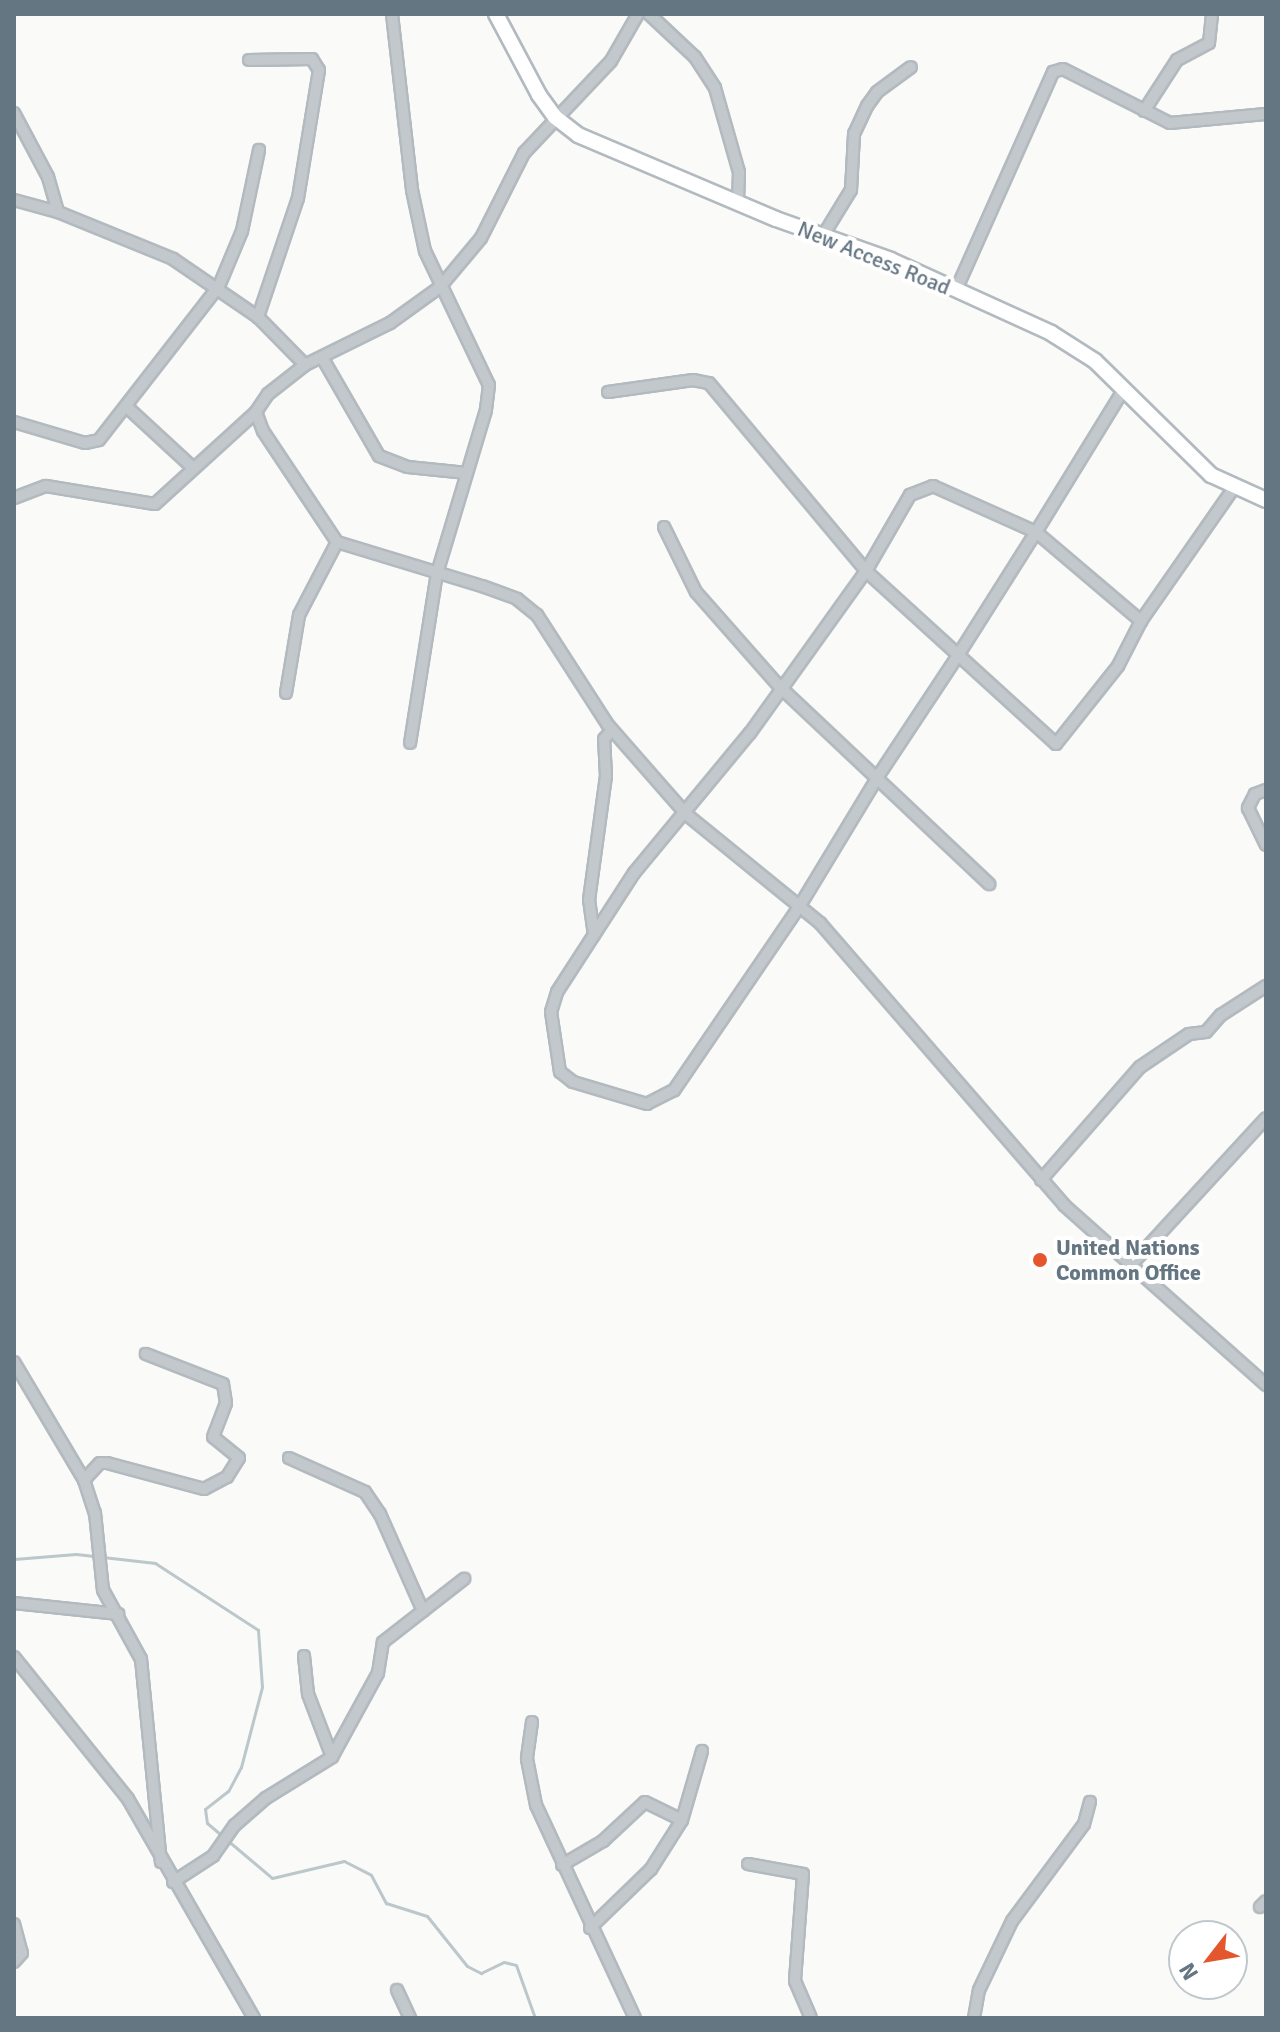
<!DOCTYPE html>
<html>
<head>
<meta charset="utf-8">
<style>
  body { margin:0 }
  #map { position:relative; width:1280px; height:2032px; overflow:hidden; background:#fafaf8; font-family:Signika,sans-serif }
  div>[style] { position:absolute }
  .stream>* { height:3px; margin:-1.5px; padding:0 1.5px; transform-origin:1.5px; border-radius:1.5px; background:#bbc7cb }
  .roads { filter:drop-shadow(2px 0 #b3babf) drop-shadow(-2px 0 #b3babf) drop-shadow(0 2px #b3babf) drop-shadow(0 -2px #b3babf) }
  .street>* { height:10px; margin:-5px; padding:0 5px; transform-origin:5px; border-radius:5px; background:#c3c8cc }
  .secondary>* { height:14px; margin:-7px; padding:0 7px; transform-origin:7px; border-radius:7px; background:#fff }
  .dots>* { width:22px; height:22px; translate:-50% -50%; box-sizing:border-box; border:4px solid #fff; border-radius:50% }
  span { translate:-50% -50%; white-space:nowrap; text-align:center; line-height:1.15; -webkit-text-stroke:8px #fff; paint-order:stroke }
  .street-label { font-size:22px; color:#657683 }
  .poi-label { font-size:22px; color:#657683; font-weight:700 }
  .left { translate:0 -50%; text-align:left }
  .frame { position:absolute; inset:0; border:16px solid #657683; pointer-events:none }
  .north { position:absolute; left:1168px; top:1920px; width:80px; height:80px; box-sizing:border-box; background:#fff; border:2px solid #c1c8cd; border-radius:50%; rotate:239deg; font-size:22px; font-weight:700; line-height:32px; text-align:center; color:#657683 }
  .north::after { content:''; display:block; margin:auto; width:28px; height:36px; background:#e4572e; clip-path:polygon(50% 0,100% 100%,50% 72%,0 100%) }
</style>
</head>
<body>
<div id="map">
  <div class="stream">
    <i style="left:14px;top:1559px;width:62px;rotate:-4.6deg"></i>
    <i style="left:76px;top:1554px;width:80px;rotate:6.5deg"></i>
    <i style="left:155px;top:1563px;width:123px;rotate:33deg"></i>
    <i style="left:258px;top:1630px;width:57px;rotate:86deg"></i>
    <i style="left:262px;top:1687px;width:83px;rotate:104.7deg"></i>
    <i style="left:241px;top:1767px;width:27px;rotate:118deg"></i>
    <i style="left:228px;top:1791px;width:29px;rotate:142deg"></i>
    <i style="left:205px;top:1809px;width:14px;rotate:82deg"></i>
    <i style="left:207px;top:1823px;width:85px;rotate:40.2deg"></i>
    <i style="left:272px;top:1878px;width:74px;rotate:-13.3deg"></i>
    <i style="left:344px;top:1861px;width:30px;rotate:27deg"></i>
    <i style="left:371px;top:1875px;width:32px;rotate:62deg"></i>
    <i style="left:386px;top:1903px;width:43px;rotate:17.6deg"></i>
    <i style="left:427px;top:1916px;width:64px;rotate:51.3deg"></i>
    <i style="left:467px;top:1966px;width:16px;rotate:27deg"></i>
    <i style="left:481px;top:1973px;width:25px;rotate:-26deg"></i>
    <i style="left:504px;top:1962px;width:12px;rotate:14deg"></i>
    <i style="left:516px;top:1965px;width:56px;rotate:70.3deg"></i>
  </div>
  <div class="roads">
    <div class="street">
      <i style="left:392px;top:14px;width:177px;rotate:83.5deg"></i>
      <i style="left:412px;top:190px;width:62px;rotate:78deg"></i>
      <i style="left:425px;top:251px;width:148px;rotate:64.5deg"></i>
      <i style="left:489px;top:385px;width:25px;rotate:97deg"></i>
      <i style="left:486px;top:410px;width:170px;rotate:106.7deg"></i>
      <i style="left:437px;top:573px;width:172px;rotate:99deg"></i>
      <i style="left:638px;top:14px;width:54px;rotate:119.9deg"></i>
      <i style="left:611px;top:61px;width:127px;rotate:133.4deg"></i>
      <i style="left:524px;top:153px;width:95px;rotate:116.8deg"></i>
      <i style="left:481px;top:238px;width:64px;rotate:129.9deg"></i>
      <i style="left:440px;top:287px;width:62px;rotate:144.2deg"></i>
      <i style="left:390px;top:323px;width:95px;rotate:153.7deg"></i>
      <i style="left:305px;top:365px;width:47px;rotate:141.9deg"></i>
      <i style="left:268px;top:394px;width:22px;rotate:124deg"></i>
      <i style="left:256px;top:412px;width:20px;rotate:70deg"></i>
      <i style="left:263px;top:431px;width:133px;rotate:56.3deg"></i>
      <i style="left:337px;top:542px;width:152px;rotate:16.9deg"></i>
      <i style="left:482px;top:586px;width:37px;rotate:20deg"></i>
      <i style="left:517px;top:599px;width:26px;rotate:39deg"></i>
      <i style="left:537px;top:615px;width:131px;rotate:57.2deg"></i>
      <i style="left:608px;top:725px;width:118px;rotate:48.8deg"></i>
      <i style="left:686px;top:814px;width:173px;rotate:39.1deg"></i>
      <i style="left:820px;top:923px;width:373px;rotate:49.1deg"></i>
      <i style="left:1064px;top:1205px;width:271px;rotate:41.7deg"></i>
      <i style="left:649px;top:14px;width:63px;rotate:43.1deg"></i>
      <i style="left:695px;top:57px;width:37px;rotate:57deg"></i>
      <i style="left:715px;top:88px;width:87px;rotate:74.1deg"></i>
      <i style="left:739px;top:172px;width:30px;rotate:92deg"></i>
      <i style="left:249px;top:60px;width:63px;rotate:-0.9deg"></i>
      <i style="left:312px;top:59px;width:13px;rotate:58deg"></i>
      <i style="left:319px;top:70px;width:130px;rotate:99.3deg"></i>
      <i style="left:298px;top:198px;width:126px;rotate:108.6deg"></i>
      <i style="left:1144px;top:111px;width:61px;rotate:-57.1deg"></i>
      <i style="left:1177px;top:60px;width:36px;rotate:-28deg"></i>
      <i style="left:1209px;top:43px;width:29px;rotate:-84deg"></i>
      <i style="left:14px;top:113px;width:72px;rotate:62deg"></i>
      <i style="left:48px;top:177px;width:36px;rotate:74deg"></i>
      <i style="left:14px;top:200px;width:46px;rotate:15.3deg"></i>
      <i style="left:58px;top:212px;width:124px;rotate:22.2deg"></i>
      <i style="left:173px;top:259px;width:103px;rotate:34.3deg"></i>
      <i style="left:258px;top:317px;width:67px;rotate:45.6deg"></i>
      <i style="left:824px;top:234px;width:52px;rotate:-58.5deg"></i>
      <i style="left:851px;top:190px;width:56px;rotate:-86.9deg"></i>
      <i style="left:854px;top:134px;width:31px;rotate:-65deg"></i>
      <i style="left:867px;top:106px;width:17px;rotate:-54deg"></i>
      <i style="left:877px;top:92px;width:42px;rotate:-36.3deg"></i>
      <i style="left:956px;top:290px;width:239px;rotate:-66deg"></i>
      <i style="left:1053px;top:72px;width:10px;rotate:-17deg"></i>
      <i style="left:1063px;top:69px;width:120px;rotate:26.8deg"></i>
      <i style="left:1170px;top:123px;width:96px;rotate:-5.4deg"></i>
      <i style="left:323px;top:359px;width:112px;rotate:60deg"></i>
      <i style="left:379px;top:456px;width:31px;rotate:21deg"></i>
      <i style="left:408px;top:467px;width:59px;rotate:5.8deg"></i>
      <i style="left:1124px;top:389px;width:168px;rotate:121.6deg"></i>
      <i style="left:1036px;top:532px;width:144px;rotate:122.3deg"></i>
      <i style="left:959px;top:654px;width:145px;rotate:123.5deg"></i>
      <i style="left:879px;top:775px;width:154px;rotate:121.2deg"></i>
      <i style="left:799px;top:907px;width:222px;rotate:124.3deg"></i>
      <i style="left:674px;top:1090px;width:30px;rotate:153deg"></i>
      <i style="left:647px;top:1104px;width:77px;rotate:-163.4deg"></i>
      <i style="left:573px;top:1082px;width:16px;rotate:-142deg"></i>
      <i style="left:560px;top:1072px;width:61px;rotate:-98.5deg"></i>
      <i style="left:551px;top:1012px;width:21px;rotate:-73deg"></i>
      <i style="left:557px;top:992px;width:142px;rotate:-57.1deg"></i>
      <i style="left:634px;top:873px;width:182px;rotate:-50.4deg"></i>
      <i style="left:750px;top:733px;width:199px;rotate:-54.4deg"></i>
      <i style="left:866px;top:571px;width:88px;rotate:-59.9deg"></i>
      <i style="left:910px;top:495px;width:25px;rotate:-21deg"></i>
      <i style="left:933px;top:486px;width:113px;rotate:24.1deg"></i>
      <i style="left:1036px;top:532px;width:138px;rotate:40.3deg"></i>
      <i style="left:608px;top:392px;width:86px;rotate:-8deg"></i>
      <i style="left:693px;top:380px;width:16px;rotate:11deg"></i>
      <i style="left:709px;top:383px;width:245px;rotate:50.1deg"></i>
      <i style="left:866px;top:571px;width:257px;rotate:42.3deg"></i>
      <i style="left:1056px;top:744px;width:100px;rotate:-51.5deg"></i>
      <i style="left:1118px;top:666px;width:51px;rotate:-62.9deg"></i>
      <i style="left:1141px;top:621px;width:161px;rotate:-55.1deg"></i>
      <i style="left:127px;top:407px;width:90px;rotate:42.7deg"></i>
      <i style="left:14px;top:422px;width:74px;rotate:16.5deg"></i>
      <i style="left:85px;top:443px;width:14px;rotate:-12deg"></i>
      <i style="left:99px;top:440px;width:195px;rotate:-52.1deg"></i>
      <i style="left:219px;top:286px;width:60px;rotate:-67.3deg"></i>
      <i style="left:242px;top:231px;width:83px;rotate:-78.1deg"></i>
      <i style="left:14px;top:498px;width:34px;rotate:-21deg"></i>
      <i style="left:46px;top:486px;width:110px;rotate:9.4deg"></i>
      <i style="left:155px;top:504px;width:137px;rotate:-42.3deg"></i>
      <i style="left:664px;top:527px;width:72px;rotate:63.8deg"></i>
      <i style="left:696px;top:592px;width:125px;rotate:48.6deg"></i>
      <i style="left:779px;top:686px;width:289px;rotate:43.3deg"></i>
      <i style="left:286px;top:693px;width:79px;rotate:-80.5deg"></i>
      <i style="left:299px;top:615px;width:82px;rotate:-62.5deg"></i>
      <i style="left:1266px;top:790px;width:12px;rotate:160deg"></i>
      <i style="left:1255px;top:794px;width:16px;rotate:117deg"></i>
      <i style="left:1248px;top:808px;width:41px;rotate:64.1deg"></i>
      <i style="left:594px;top:935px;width:35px;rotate:-98deg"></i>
      <i style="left:589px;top:900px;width:125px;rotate:-82.2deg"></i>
      <i style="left:606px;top:776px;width:37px;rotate:-93deg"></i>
      <i style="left:604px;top:739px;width:12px;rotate:-48deg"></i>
      <i style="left:1041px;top:1180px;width:150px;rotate:-48.8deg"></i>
      <i style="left:1140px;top:1067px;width:59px;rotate:-34deg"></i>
      <i style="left:1189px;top:1034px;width:17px;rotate:-7deg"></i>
      <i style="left:1206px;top:1032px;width:23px;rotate:-49deg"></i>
      <i style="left:1221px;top:1015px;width:54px;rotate:-32.8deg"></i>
      <i style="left:1129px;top:1267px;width:202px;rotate:-47.4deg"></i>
      <i style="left:14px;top:1362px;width:137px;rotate:59.3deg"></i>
      <i style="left:84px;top:1480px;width:35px;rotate:72deg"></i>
      <i style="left:95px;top:1513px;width:77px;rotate:84.1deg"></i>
      <i style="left:103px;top:1590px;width:79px;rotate:61.2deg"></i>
      <i style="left:141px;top:1659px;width:204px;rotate:84.4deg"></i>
      <i style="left:289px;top:1458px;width:83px;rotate:24.1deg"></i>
      <i style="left:365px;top:1492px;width:27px;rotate:56deg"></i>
      <i style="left:380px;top:1514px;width:106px;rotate:66.1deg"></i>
      <i style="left:84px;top:1480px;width:23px;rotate:-47deg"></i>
      <i style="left:100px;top:1463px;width:7px"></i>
      <i style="left:107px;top:1463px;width:100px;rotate:15deg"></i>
      <i style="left:204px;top:1489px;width:26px;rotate:-28deg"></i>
      <i style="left:227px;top:1477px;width:22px;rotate:-58deg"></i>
      <i style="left:239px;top:1458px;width:33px;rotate:-141deg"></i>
      <i style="left:213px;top:1437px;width:36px;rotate:-69deg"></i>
      <i style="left:226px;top:1403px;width:19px;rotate:-99deg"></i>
      <i style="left:223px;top:1384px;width:83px;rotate:-158.7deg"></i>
      <i style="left:14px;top:1603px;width:105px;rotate:6deg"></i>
      <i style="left:304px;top:1656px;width:38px;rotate:84deg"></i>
      <i style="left:308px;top:1694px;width:67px;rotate:69.1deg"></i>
      <i style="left:14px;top:1657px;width:182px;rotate:51.2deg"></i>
      <i style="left:128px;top:1799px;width:253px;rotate:60.1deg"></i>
      <i style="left:532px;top:1722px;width:37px;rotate:98deg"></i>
      <i style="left:527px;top:1759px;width:47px;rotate:78.9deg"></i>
      <i style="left:536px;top:1805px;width:235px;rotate:65.1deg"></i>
      <i style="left:748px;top:1864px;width:56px;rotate:10.3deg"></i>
      <i style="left:803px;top:1874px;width:107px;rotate:94.3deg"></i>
      <i style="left:795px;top:1981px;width:40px;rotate:66.6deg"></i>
      <i style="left:562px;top:1865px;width:48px;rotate:-30.3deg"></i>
      <i style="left:603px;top:1841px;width:57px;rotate:-42.9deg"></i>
      <i style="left:645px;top:1802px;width:41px;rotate:25.9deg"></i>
      <i style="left:173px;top:1882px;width:48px;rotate:-33deg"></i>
      <i style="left:213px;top:1856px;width:38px;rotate:-55deg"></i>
      <i style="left:235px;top:1825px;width:41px;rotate:-41.1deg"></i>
      <i style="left:266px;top:1798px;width:78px;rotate:-31.8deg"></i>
      <i style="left:332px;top:1757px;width:96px;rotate:-61.3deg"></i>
      <i style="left:378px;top:1673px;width:31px;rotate:-81deg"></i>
      <i style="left:383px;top:1642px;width:103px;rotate:-37.9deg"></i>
      <i style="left:1260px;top:1907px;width:8px;rotate:-45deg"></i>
      <i style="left:14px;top:1924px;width:30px;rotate:75deg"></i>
      <i style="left:22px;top:1953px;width:12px;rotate:132deg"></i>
      <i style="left:590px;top:1928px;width:85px;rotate:-44deg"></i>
      <i style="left:651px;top:1869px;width:58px;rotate:-57.7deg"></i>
      <i style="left:682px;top:1820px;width:72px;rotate:-73.8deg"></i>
      <i style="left:397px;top:1990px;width:31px;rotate:65deg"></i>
      <i style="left:974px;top:2018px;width:28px;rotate:-80deg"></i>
      <i style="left:979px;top:1990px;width:76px;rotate:-64.4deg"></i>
      <i style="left:1012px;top:1921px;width:121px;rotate:-53.4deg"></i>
      <i style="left:1084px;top:1824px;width:23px;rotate:-75deg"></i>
    </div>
    <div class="secondary">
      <i style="left:496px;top:14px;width:92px;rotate:62deg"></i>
      <i style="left:539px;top:95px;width:27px;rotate:54deg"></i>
      <i style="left:555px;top:117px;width:29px;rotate:38deg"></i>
      <i style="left:578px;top:135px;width:215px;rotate:23deg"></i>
      <i style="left:776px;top:219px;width:122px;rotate:19.6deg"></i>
      <i style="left:891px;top:260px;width:176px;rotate:24.5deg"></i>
      <i style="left:1051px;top:333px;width:52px;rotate:32.5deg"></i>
      <i style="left:1095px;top:361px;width:163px;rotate:44.5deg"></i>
      <i style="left:1211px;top:475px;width:60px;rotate:24.4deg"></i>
    </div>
  </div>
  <div class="dots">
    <i style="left:1040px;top:1260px;background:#e4572e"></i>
  </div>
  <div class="street-label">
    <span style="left:874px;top:258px;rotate:22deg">New Access Road</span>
  </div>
  <div class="poi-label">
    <span class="left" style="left:1056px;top:1260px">United Nations<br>Common Office</span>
  </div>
  <div class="frame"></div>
  <div class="north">N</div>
</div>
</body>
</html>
